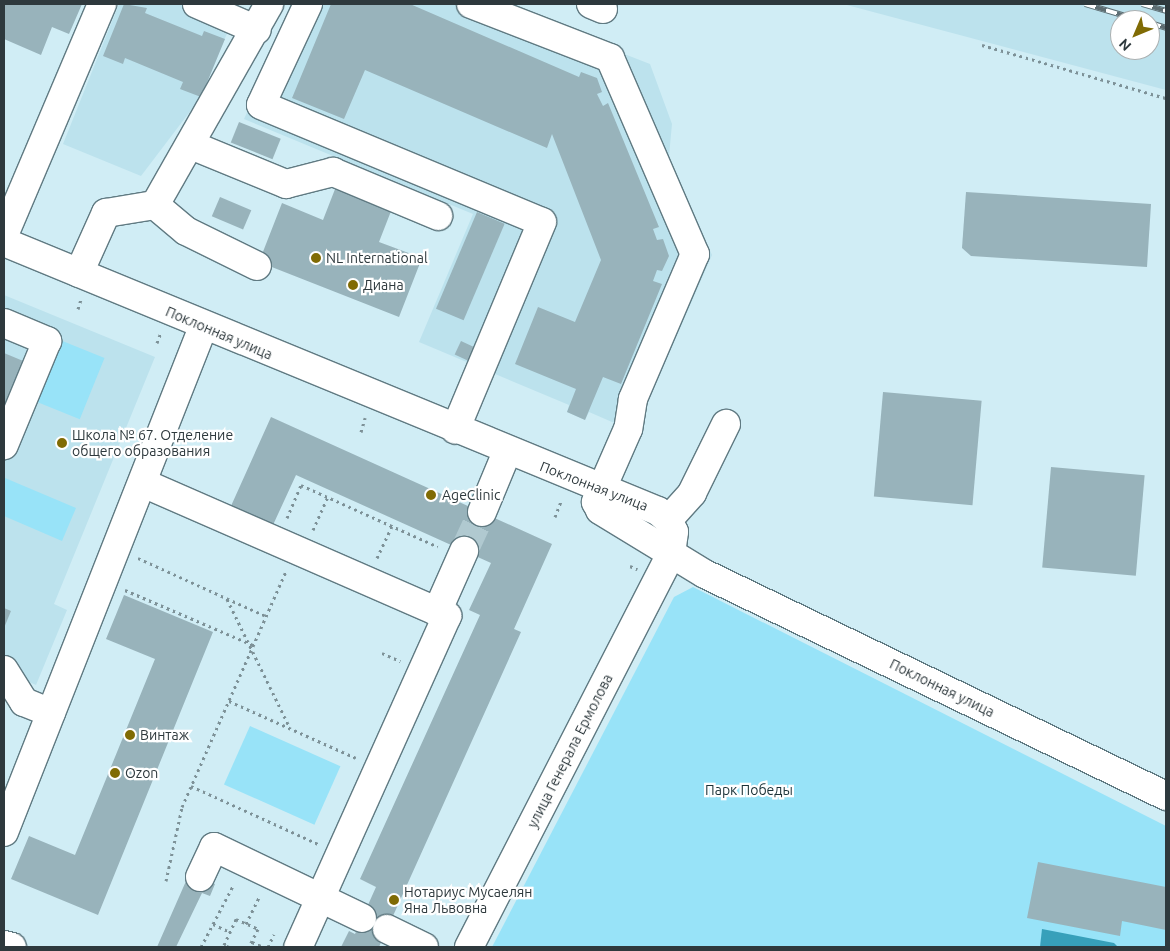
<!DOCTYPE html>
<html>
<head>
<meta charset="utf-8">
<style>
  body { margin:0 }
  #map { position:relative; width:1170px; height:951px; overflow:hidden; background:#d0edf5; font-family:Ubuntu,sans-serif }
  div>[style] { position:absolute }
  .built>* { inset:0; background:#bce2ed }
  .green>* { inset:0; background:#98e3f8; transform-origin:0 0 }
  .water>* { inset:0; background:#37a0ba }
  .building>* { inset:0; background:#98b3bb; transform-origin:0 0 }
  .minor-tunnel>* { height:28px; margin-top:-14px; transform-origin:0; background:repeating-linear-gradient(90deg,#b0c9d0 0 28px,transparent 0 42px) }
  .path>* { height:3px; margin-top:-1.5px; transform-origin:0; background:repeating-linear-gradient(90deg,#7d9197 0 2.5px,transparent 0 6.5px) }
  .roads { filter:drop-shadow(1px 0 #607a82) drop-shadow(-1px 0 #607a82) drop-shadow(0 1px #607a82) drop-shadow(0 -1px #607a82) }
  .minor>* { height:28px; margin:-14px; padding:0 14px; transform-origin:14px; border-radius:14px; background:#fff }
  .rail>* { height:5.5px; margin-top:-2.75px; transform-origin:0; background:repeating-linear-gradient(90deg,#fff 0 11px,#5d6d72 0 22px); box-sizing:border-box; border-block:1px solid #5d6d72 }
  .dots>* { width:14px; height:14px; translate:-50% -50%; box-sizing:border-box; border:2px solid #fff; border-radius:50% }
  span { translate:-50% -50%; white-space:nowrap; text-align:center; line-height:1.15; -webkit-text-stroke:4.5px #fff; paint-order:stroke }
  .poi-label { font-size:14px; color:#2e393d }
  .left { translate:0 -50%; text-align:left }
  .street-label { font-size:14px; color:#2e393d }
  .park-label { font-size:14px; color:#1b3238 }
  .frame { position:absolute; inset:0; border:5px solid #2e393d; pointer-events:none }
  .north { position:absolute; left:1110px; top:10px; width:50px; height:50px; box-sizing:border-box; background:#fff; border:1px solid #abb0b1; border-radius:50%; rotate:225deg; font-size:14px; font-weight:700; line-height:20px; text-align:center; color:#2e393d }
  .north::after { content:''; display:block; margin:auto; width:18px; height:22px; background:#806b04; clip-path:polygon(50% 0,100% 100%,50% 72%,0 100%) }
</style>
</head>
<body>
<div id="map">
  <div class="built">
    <i style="clip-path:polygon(119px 4px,239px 4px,201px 97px,141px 176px,63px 144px)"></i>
    <i style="clip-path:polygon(297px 4px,496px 4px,650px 64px,672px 124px,669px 156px,712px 255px,635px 432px,589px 412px,585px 420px,567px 412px,569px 405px,419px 342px,473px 214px,244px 119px)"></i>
    <i style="clip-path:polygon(evenodd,843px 4px,1166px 4px,1166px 90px,843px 4px,1120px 20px,1150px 20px,1150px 50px,1120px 50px,1120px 20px)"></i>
    <i style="clip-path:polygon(4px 295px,155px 357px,54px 604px,67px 610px,36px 685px,20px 678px,4px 688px)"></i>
  </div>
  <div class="green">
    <i style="left:60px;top:340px;width:48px;height:66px;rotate:22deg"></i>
    <i style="clip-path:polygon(5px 478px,76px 508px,62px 541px,4px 516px)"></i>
    <i style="clip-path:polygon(693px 587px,1166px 826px,1166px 947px,492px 947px,674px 597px)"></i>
    <i style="left:250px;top:726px;width:99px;height:64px;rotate:24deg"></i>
  </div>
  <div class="water">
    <i style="clip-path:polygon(1042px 929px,1114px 943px,1118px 947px,1040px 947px)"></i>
  </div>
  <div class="building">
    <i style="clip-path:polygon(4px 4px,82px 4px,69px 34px,52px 27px,41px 55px,4px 39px)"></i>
    <i style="clip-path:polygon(124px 4px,147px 8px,145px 13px,202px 36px,204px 31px,225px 39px,201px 97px,180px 89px,183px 82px,125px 58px,123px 64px,103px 56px)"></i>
    <i style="clip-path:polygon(331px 4px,410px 4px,579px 77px,581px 72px,597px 78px,602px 92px,597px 94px,603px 106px,608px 103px,659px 227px,653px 229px,657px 240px,663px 239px,669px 256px,662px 271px,657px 270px,653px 281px,662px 284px,621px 384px,603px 377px,585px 420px,567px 412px,576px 389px,515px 364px,538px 307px,575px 322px,601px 260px,552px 134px,547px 148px,365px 70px,344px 119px,292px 98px)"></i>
    <i style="left:239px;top:122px;width:45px;height:22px;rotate:22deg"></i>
    <i style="clip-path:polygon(337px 184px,393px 206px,379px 242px,422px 258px,399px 317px,259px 262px,282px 203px,323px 220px)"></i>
    <i style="clip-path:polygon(966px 192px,1151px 204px,1147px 267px,971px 256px,962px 248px)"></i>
    <i style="left:220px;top:197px;width:34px;height:21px;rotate:23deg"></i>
    <i style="left:477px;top:212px;width:30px;height:105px;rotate:23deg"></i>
    <i style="left:461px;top:341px;width:19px;height:15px;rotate:25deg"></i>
    <i style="clip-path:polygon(4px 353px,28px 363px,4px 420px)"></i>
    <i style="left:883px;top:392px;width:99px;height:105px;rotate:5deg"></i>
    <i style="clip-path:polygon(271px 417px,552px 544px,514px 629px,521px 632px,379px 947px,341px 947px,349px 931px,355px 934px,376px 887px,360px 879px,480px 615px,469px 610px,491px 563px,296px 475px,273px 525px,231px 506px)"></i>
    <i style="left:1051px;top:467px;width:94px;height:101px;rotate:5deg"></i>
    <i style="clip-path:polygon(124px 595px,213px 632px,98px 915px,11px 879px,29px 836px,75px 855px,155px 659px,106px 639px)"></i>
    <i style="clip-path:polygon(4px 608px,11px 611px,4px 628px)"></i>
    <i style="clip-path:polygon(1038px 862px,1166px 887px,1166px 930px,1122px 921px,1120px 936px,1027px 918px)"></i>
    <i style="clip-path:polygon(190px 872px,215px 884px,210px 896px,202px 893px,176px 947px,157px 947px)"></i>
  </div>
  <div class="minor-tunnel">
    <i style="left:464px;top:551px;width:43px;rotate:-65.2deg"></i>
  </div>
  <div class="path">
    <i style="left:982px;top:45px;width:191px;rotate:16.1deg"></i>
    <i style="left:78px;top:309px;width:10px;rotate:-73deg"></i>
    <i style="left:157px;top:343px;width:12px;rotate:-70deg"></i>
    <i style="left:361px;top:432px;width:15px;rotate:-74deg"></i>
    <i style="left:555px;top:517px;width:19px;rotate:-69deg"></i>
    <i style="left:287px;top:518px;width:36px;rotate:-67deg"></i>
    <i style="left:301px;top:485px;width:150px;rotate:24.3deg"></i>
    <i style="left:313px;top:530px;width:36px;rotate:-66deg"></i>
    <i style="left:138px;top:558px;width:141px;rotate:24.4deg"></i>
    <i style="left:377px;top:558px;width:35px;rotate:-65deg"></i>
    <i style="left:630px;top:566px;width:8px;rotate:23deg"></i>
    <i style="left:125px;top:590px;width:139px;rotate:23.3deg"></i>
    <i style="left:227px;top:599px;width:144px;rotate:64deg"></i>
    <i style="left:382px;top:653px;width:20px;rotate:24deg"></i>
    <i style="left:229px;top:701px;width:139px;rotate:24.2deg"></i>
    <i style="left:191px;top:786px;width:140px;rotate:24.5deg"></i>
    <i style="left:166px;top:881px;width:76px;rotate:-77.8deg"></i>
    <i style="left:182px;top:807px;width:258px;rotate:-66.2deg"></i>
    <i style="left:213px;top:924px;width:19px;rotate:25deg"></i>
    <i style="left:246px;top:924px;width:30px;rotate:-64deg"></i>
    <i style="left:252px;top:942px;width:13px;rotate:23deg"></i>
    <i style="left:201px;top:947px;width:71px;rotate:-62.4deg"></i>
    <i style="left:229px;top:947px;width:5px;rotate:-158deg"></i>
    <i style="left:224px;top:945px;width:29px;rotate:-65deg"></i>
    <i style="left:236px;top:919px;width:24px;rotate:24deg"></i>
    <i style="left:258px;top:929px;width:20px;rotate:117deg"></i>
    <i style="left:268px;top:947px;width:14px;rotate:-65deg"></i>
  </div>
  <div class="roads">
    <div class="minor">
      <i style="left:197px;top:4px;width:65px;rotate:23.4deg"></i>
      <i style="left:308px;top:4px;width:111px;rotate:115deg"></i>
      <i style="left:261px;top:105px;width:304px;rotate:22.6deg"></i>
      <i style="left:542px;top:222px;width:225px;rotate:112.7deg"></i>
      <i style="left:471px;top:4px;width:149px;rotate:21.2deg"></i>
      <i style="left:610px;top:58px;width:214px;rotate:66.6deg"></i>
      <i style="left:695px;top:254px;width:158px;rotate:113.2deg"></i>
      <i style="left:633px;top:399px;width:30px;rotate:99deg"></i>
      <i style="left:628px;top:429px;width:80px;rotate:113.7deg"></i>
      <i style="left:596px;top:502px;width:9px;rotate:63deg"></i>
      <i style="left:600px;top:510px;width:123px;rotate:31.4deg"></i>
      <i style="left:705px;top:574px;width:512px;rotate:25.71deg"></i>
      <i style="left:591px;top:4px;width:13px;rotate:23deg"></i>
      <i style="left:191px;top:145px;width:103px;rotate:22.3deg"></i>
      <i style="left:286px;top:184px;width:49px;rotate:-14.3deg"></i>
      <i style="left:333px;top:172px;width:114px;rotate:22.7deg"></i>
      <i style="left:155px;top:205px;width:40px;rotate:40deg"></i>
      <i style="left:186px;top:231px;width:79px;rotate:26.2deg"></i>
      <i style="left:4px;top:235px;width:251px;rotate:-67deg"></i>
      <i style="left:4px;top:242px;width:707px;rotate:22.36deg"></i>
      <i style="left:658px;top:511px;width:13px;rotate:42deg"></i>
      <i style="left:668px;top:520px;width:13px;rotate:63deg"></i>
      <i style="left:674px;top:532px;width:22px;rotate:98deg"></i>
      <i style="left:671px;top:554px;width:442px;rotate:117.2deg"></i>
      <i style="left:79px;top:273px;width:66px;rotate:-65.8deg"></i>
      <i style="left:106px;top:213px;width:50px;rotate:-9.3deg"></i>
      <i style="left:155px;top:205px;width:231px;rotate:-60.4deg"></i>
      <i style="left:4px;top:323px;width:47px;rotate:22.7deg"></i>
      <i style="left:47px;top:341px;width:113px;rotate:112.5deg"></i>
      <i style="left:143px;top:483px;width:332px;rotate:23.6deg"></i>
      <i style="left:447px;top:616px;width:363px;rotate:114.2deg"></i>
      <i style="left:482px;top:512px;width:65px;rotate:-67.4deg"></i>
      <i style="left:668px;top:520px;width:36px;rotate:-48deg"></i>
      <i style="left:692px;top:493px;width:77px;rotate:-63.8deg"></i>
      <i style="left:437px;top:612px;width:67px;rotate:-66.1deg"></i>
      <i style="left:4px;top:670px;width:38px;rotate:58deg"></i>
      <i style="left:24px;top:702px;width:29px;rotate:22deg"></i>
      <i style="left:4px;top:832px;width:543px;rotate:-68.49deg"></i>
      <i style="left:200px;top:877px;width:33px;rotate:-65deg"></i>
      <i style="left:214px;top:847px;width:164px;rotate:25.6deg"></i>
      <i style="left:387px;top:929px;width:41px;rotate:25.9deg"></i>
      <i style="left:4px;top:945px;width:8px;rotate:14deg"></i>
    </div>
  </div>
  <div class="rail">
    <i style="left:1085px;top:4px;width:56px;rotate:16.5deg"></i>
    <i style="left:1142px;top:4px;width:25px;rotate:16deg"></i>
    <i style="left:1150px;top:23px;width:17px;rotate:17deg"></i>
  </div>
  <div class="dots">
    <i style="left:316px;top:258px;background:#806b04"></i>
    <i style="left:353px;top:285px;background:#806b04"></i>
    <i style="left:62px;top:443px;background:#806b04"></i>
    <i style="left:431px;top:495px;background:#806b04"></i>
    <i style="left:130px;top:735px;background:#806b04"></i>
    <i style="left:115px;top:773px;background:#806b04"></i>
    <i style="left:394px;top:900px;background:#806b04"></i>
  </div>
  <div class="poi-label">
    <span class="left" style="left:326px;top:258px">NL International</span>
    <span class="left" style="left:363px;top:285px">Диана</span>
    <span class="left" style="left:72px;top:443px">Школа № 67. Отделение<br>общего образования</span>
    <span class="left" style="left:442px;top:495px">AgeClinic</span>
    <span class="left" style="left:140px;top:735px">Винтаж</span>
    <span class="left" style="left:125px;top:773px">Ozon</span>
    <span class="left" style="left:404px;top:900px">Нотариус Мусаелян<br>Яна Львовна</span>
  </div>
  <div class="street-label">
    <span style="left:219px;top:333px;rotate:23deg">Поклонная улица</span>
    <span style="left:594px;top:486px;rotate:21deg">Поклонная улица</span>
    <span style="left:942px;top:688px;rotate:26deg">Поклонная улица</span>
    <span style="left:570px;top:751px;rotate:-63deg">улица Генерала Ермолова</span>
  </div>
  <div class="park-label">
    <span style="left:749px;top:790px">Парк Победы</span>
  </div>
  <div class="frame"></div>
  <div class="north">N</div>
</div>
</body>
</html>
